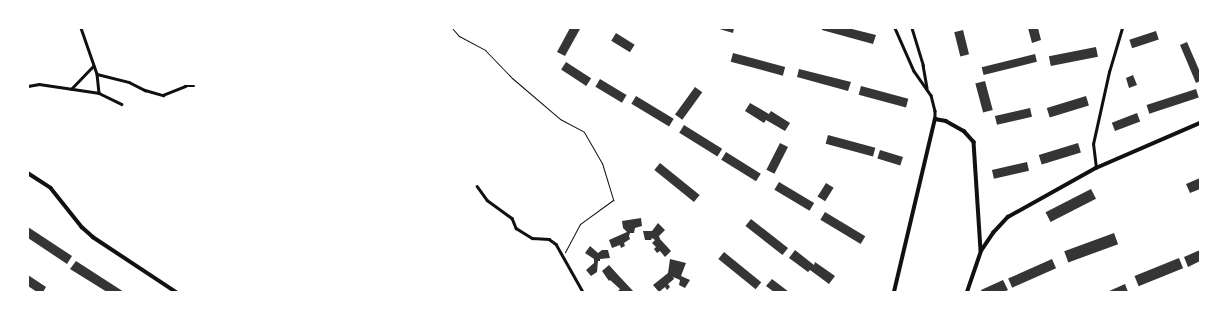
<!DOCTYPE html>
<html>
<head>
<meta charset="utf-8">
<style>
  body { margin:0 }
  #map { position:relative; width:1228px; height:320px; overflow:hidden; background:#fff; font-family:"Sofia Sans Condensed",sans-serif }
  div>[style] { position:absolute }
  .building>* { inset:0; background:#353535; transform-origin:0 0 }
  .path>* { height:1px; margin:-0.5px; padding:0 0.5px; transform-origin:0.5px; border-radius:0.5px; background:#111 }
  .minor>* { height:2.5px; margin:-1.25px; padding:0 1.25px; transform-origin:1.25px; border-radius:1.25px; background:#111 }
  .tertiary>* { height:3.5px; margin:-1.75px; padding:0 1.75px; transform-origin:1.75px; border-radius:1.75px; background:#111 }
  span { translate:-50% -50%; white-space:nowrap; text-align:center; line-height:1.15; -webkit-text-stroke:3.5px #fff; paint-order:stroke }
  .frame { position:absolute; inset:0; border:29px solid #fff; pointer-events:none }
</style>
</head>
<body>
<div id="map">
  <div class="building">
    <i style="clip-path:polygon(570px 28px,580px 29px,565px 56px,557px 52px)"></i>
    <i style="clip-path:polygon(716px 28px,734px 28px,733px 33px)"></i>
    <i style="clip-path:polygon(822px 28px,848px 28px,876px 35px,873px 44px,822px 30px)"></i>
    <i style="clip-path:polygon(1028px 28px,1038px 28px,1041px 40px,1032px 43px)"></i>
    <i style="left:963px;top:30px;width:25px;height:9px;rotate:76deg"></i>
    <i style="left:1156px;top:31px;width:9px;height:28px;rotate:72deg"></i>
    <i style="left:616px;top:33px;width:22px;height:9px;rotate:32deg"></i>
    <i style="clip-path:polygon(1187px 42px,1200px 72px,1200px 81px,1196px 83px,1180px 45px)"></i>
    <i style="left:1096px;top:47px;width:10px;height:48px;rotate:79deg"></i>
    <i style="left:733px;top:53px;width:54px;height:9px;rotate:15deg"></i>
    <i style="left:1035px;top:54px;width:8px;height:55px;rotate:76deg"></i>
    <i style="left:566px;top:62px;width:30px;height:9px;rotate:33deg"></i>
    <i style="clip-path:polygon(799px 69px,851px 82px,848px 91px,797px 77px)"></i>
    <i style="clip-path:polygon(1133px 75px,1137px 85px,1129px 88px,1126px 78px)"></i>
    <i style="left:600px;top:79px;width:31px;height:9px;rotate:31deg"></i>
    <i style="left:985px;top:81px;width:30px;height:10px;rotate:75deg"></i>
    <i style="left:861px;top:86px;width:49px;height:9px;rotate:15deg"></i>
    <i style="left:695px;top:87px;width:9px;height:34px;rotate:36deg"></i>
    <i style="left:1196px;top:89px;width:9px;height:52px;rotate:72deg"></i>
    <i style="left:636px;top:96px;width:44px;height:9px;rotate:31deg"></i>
    <i style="left:1086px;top:96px;width:10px;height:41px;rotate:73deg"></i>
    <i style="clip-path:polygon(750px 103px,769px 114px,771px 111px,790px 123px,785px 131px,766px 120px,764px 123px,745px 111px)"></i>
    <i style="left:1030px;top:108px;width:9px;height:36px;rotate:77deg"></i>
    <i style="left:1137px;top:113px;width:9px;height:27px;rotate:69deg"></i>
    <i style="left:684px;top:125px;width:45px;height:9px;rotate:32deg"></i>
    <i style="left:828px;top:135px;width:49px;height:9px;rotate:15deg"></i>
    <i style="left:780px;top:143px;width:9px;height:30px;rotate:27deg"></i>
    <i style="left:1078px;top:143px;width:10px;height:41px;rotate:73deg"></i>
    <i style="left:880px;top:150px;width:24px;height:9px;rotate:17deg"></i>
    <i style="left:726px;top:152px;width:41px;height:9px;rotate:32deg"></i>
    <i style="left:1027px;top:162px;width:9px;height:36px;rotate:77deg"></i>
    <i style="left:660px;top:163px;width:51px;height:9px;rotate:39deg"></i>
    <i style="clip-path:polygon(1200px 178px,1200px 189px,1190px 193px,1186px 184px)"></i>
    <i style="left:779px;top:182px;width:41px;height:9px;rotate:31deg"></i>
    <i style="left:826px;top:183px;width:9px;height:16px;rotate:32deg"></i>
    <i style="left:1091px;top:189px;width:11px;height:51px;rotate:63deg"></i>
    <i style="left:825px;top:212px;width:47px;height:9px;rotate:31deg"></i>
    <i style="clip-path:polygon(641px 218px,642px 226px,635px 228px,634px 233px,630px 233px,629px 236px,630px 239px,624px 243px,625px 246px,621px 248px,620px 245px,612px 248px,609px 240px,627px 232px,623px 228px,622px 221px)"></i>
    <i style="left:751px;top:219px;width:47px;height:9px;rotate:38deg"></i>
    <i style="clip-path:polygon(658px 223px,665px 230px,659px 236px,660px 239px,671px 251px,665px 257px,660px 251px,657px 253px,654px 249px,656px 247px,652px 243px,655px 240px,652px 238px,651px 240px,645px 240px,643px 231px,652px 231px)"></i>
    <i style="clip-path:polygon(28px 227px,72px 256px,67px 264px,28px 238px)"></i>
    <i style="left:1114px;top:233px;width:12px;height:53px;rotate:70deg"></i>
    <i style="clip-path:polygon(590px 246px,598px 253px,602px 250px,608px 250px,610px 258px,600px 259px,600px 261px,598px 261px,597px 272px,591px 276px,586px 270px,594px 263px,594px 259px,585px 253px)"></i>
    <i style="clip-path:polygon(795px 250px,814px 265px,815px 262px,835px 276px,829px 284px,810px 270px,808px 272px,789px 258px)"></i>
    <i style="clip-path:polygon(1200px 250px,1200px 261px,1188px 267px,1184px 257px)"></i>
    <i style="left:724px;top:252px;width:48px;height:9px;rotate:39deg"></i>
    <i style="left:1179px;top:258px;width:11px;height:48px;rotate:68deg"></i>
    <i style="clip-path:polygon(670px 259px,686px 263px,681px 276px,690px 280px,685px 288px,679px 285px,680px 280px,673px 277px,674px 279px,668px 284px,670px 287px,667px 290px,665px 287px,659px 292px,653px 285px,668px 273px)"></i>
    <i style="left:1052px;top:259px;width:10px;height:48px;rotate:66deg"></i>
    <i style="clip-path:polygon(76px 261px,124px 292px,107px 292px,70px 269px)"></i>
    <i style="clip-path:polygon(609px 265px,619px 276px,634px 292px,617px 292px,620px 289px,610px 280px,609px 281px,602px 271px)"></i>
    <i style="clip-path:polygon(28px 275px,46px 287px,43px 292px,37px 292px,28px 286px)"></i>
    <i style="clip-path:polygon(772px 279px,789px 292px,774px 292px,766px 286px)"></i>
    <i style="clip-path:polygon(1003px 280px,1008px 290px,1003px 292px,982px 292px,981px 290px)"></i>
    <i style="clip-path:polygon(1125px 284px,1128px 292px,1107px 292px)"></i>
  </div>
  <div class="path">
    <i style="left:452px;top:28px;width:11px;rotate:49deg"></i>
    <i style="left:459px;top:36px;width:30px;rotate:28deg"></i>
    <i style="left:485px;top:50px;width:39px;rotate:46deg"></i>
    <i style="left:512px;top:78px;width:63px;rotate:40.5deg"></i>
    <i style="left:560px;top:119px;width:27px;rotate:28deg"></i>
    <i style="left:584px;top:132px;width:36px;rotate:60deg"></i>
    <i style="left:602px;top:163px;width:39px;rotate:73deg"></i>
    <i style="left:613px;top:200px;width:41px;rotate:144deg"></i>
    <i style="left:580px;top:224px;width:32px;rotate:118deg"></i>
  </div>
  <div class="minor">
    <i style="left:81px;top:28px;width:49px;rotate:70.8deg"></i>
    <i style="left:97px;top:74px;width:19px;rotate:84deg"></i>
    <i style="left:895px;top:28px;width:47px;rotate:66.2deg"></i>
    <i style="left:914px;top:71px;width:29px;rotate:55deg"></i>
    <i style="left:931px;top:95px;width:16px;rotate:76deg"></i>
    <i style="left:935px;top:111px;width:8px;rotate:90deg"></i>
    <i style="left:912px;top:28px;width:39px;rotate:73deg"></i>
    <i style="left:923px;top:65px;width:23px;rotate:80deg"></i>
    <i style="left:97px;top:74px;width:33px;rotate:14deg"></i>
    <i style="left:129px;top:82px;width:18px;rotate:27deg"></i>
    <i style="left:145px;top:90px;width:19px;rotate:16deg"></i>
    <i style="left:163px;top:95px;width:24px;rotate:-22deg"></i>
    <i style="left:185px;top:86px;width:9px"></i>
    <i style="left:28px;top:86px;width:11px;rotate:-10deg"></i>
    <i style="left:39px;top:84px;width:61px;rotate:8.5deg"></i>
    <i style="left:99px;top:93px;width:25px;rotate:26deg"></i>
    <i style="left:71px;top:89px;width:32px;rotate:-46deg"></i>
    <i style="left:1096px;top:168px;width:24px;rotate:-97deg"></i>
    <i style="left:1093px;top:144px;width:74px;rotate:-77.5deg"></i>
    <i style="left:1109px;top:72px;width:46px;rotate:-73.5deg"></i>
    <i style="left:477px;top:186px;width:17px;rotate:54deg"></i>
    <i style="left:487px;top:200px;width:31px;rotate:36deg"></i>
    <i style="left:512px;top:218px;width:11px;rotate:68deg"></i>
    <i style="left:516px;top:228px;width:19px;rotate:32deg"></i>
    <i style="left:532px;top:238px;width:17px;rotate:3deg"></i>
    <i style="left:549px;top:239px;width:9px;rotate:36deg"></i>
    <i style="left:556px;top:244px;width:55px;rotate:60.6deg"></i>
  </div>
  <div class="tertiary">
    <i style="left:28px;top:173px;width:27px;rotate:33deg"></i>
    <i style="left:51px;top:188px;width:50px;rotate:51.5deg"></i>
    <i style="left:82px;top:227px;width:15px;rotate:42deg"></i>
    <i style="left:93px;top:237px;width:100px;rotate:33.5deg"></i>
    <i style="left:894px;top:292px;width:178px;rotate:-76.7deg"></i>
    <i style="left:935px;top:119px;width:11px;rotate:10deg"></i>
    <i style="left:946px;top:121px;width:21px;rotate:29deg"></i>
    <i style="left:964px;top:131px;width:15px;rotate:48deg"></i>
    <i style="left:974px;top:142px;width:109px;rotate:86.3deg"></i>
    <i style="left:967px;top:292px;width:43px;rotate:-71.1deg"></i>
    <i style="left:981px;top:251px;width:22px;rotate:-56deg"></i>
    <i style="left:993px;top:233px;width:22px;rotate:-47deg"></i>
    <i style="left:1008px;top:217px;width:101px;rotate:-29.1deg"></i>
    <i style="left:1096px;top:168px;width:113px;rotate:-23.4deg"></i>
  </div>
  <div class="frame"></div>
</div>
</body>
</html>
